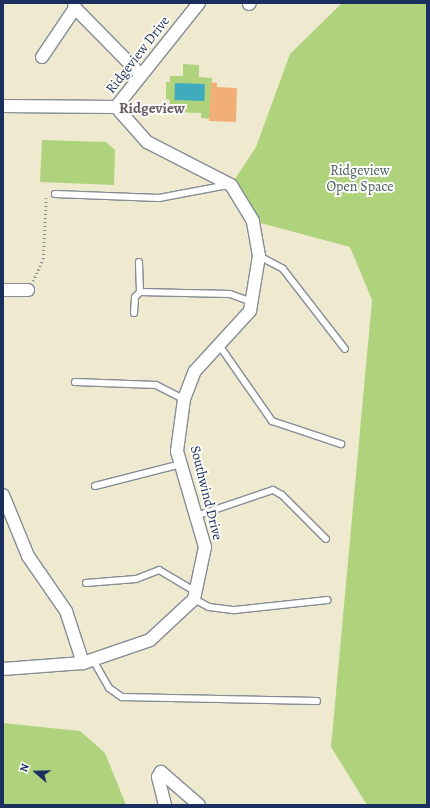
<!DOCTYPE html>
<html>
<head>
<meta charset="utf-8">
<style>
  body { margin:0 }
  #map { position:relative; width:430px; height:808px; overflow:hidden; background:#efeacf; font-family:Alegreya,serif }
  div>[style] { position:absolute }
  .green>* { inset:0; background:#afd37c }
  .water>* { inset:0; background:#3fabbe; transform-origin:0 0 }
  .building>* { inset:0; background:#f2ae77 }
  .path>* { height:2.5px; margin-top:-1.25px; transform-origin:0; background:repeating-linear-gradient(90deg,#858c96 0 1px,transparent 0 4px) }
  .roads { filter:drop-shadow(1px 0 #858c96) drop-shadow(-1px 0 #858c96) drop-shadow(0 1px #858c96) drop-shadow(0 -1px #858c96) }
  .service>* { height:6px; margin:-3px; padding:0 3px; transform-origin:3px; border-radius:3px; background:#fff }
  .minor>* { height:12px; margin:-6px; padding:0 6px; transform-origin:6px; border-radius:6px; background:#fff }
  span { translate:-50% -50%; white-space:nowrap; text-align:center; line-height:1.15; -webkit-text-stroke:4px #fdfcf7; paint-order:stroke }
  .street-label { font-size:14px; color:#1b2f5e }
  .park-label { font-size:14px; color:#476067 }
  .neighbourhood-label { font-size:15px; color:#665b67; font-weight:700 }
  .frame { position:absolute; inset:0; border:4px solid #1b2f5e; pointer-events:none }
  .north { position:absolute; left:16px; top:752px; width:40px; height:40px; -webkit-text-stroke:3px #fdfcf7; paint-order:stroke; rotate:290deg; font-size:11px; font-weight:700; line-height:16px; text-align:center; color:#1b2f5e }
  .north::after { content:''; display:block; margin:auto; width:14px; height:18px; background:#1b2f5e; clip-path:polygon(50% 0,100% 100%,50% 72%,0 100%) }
</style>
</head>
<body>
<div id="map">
  <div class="green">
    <i style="clip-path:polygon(342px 3px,427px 3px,427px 805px,367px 805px,331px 747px,372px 300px,350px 247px,253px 221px,231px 185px,256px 147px,290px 54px)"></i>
    <i style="clip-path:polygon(183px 64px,199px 65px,199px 77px,212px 78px,210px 119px,201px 118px,201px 113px,169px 112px,170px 100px,166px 99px,166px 82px,170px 82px,170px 76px,183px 76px)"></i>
    <i style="clip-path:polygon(42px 140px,106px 142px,115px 150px,114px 185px,40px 182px)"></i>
    <i style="clip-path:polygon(3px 723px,80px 731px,105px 753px,126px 805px,3px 805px)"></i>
  </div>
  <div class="water">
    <i style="left:175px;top:83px;width:30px;height:17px;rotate:2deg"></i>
  </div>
  <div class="building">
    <i style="clip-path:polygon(211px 82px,217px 83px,217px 87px,237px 88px,236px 122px,209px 121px)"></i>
  </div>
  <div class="path">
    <i style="left:33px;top:281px;width:24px;rotate:-66deg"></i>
    <i style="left:43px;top:259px;width:61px;rotate:-87.2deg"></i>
  </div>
  <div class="roads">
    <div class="service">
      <i style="left:55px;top:194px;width:104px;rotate:2.2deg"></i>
      <i style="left:159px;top:198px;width:70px;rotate:-10.7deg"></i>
      <i style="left:259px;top:256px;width:27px;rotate:28deg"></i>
      <i style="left:283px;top:269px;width:101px;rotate:52.2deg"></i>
      <i style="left:140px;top:292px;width:90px;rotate:1.3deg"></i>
      <i style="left:230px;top:294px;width:23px;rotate:20deg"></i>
      <i style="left:134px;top:313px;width:16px;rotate:-86deg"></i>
      <i style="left:135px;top:297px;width:7px;rotate:-45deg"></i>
      <i style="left:140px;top:292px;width:30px;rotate:-92deg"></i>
      <i style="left:219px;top:345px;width:93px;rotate:55.1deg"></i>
      <i style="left:272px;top:421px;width:73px;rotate:18.4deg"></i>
      <i style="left:75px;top:382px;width:81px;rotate:2.1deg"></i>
      <i style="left:156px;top:385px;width:31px;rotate:27deg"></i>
      <i style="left:95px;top:486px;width:89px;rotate:-14.3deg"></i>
      <i style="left:196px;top:516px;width:81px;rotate:-18.7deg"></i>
      <i style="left:273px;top:490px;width:10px;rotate:29deg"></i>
      <i style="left:282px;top:495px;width:62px;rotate:45deg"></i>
      <i style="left:86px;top:583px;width:50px;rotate:-4.6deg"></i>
      <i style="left:136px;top:579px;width:25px;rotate:-21deg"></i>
      <i style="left:159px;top:570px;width:43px;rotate:30.7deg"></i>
      <i style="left:194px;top:599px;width:17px;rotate:28deg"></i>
      <i style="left:209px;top:607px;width:26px;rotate:7deg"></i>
      <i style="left:235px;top:610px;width:93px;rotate:-6.2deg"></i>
      <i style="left:93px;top:660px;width:32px;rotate:60deg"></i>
      <i style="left:109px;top:688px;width:16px;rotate:35deg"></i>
      <i style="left:122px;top:697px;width:195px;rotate:1.2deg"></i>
    </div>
    <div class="minor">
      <i style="left:249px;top:4px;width:1px;rotate:-45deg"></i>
      <i style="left:75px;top:8px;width:94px;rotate:45.4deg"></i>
      <i style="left:42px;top:57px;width:59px;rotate:-56deg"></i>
      <i style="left:75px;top:8px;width:5px;rotate:-101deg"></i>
      <i style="left:3px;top:106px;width:113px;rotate:0.5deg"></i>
      <i style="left:116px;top:107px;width:133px;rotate:-51.4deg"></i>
      <i style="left:3px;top:290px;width:25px"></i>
      <i style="left:3px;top:495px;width:66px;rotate:67.7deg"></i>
      <i style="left:28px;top:556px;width:67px;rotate:55.4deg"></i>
      <i style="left:66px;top:611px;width:55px;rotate:71.9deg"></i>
      <i style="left:3px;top:669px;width:80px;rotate:-4.3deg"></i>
      <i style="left:83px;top:663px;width:71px;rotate:-18.9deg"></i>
      <i style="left:150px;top:640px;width:60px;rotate:-43deg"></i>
      <i style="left:194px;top:599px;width:53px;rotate:-78.1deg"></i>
      <i style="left:205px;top:547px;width:100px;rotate:-106.3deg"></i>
      <i style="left:177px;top:451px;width:52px;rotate:-82.3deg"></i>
      <i style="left:184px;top:399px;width:30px;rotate:-69deg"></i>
      <i style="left:195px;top:371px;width:81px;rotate:-47.5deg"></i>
      <i style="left:250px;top:311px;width:56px;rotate:-80.7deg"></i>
      <i style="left:259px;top:256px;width:36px;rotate:-100deg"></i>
      <i style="left:253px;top:221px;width:42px;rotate:-121.4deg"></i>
      <i style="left:231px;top:185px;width:94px;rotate:-152.9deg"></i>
      <i style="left:147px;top:142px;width:47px;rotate:-131.5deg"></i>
      <i style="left:165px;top:805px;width:29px;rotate:-104deg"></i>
      <i style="left:158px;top:777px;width:6px;rotate:-59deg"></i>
      <i style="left:161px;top:772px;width:50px;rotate:41deg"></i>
    </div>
  </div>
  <div class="street-label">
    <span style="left:138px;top:55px;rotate:-52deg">Ridgeview Drive</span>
    <span style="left:206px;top:493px;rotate:76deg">Southwind Drive</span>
  </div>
  <div class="park-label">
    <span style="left:360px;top:179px">Ridgeview<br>Open Space</span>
  </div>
  <div class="neighbourhood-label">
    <span style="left:152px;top:109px">Ridgeview</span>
  </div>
  <div class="frame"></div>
  <div class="north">N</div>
</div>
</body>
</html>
